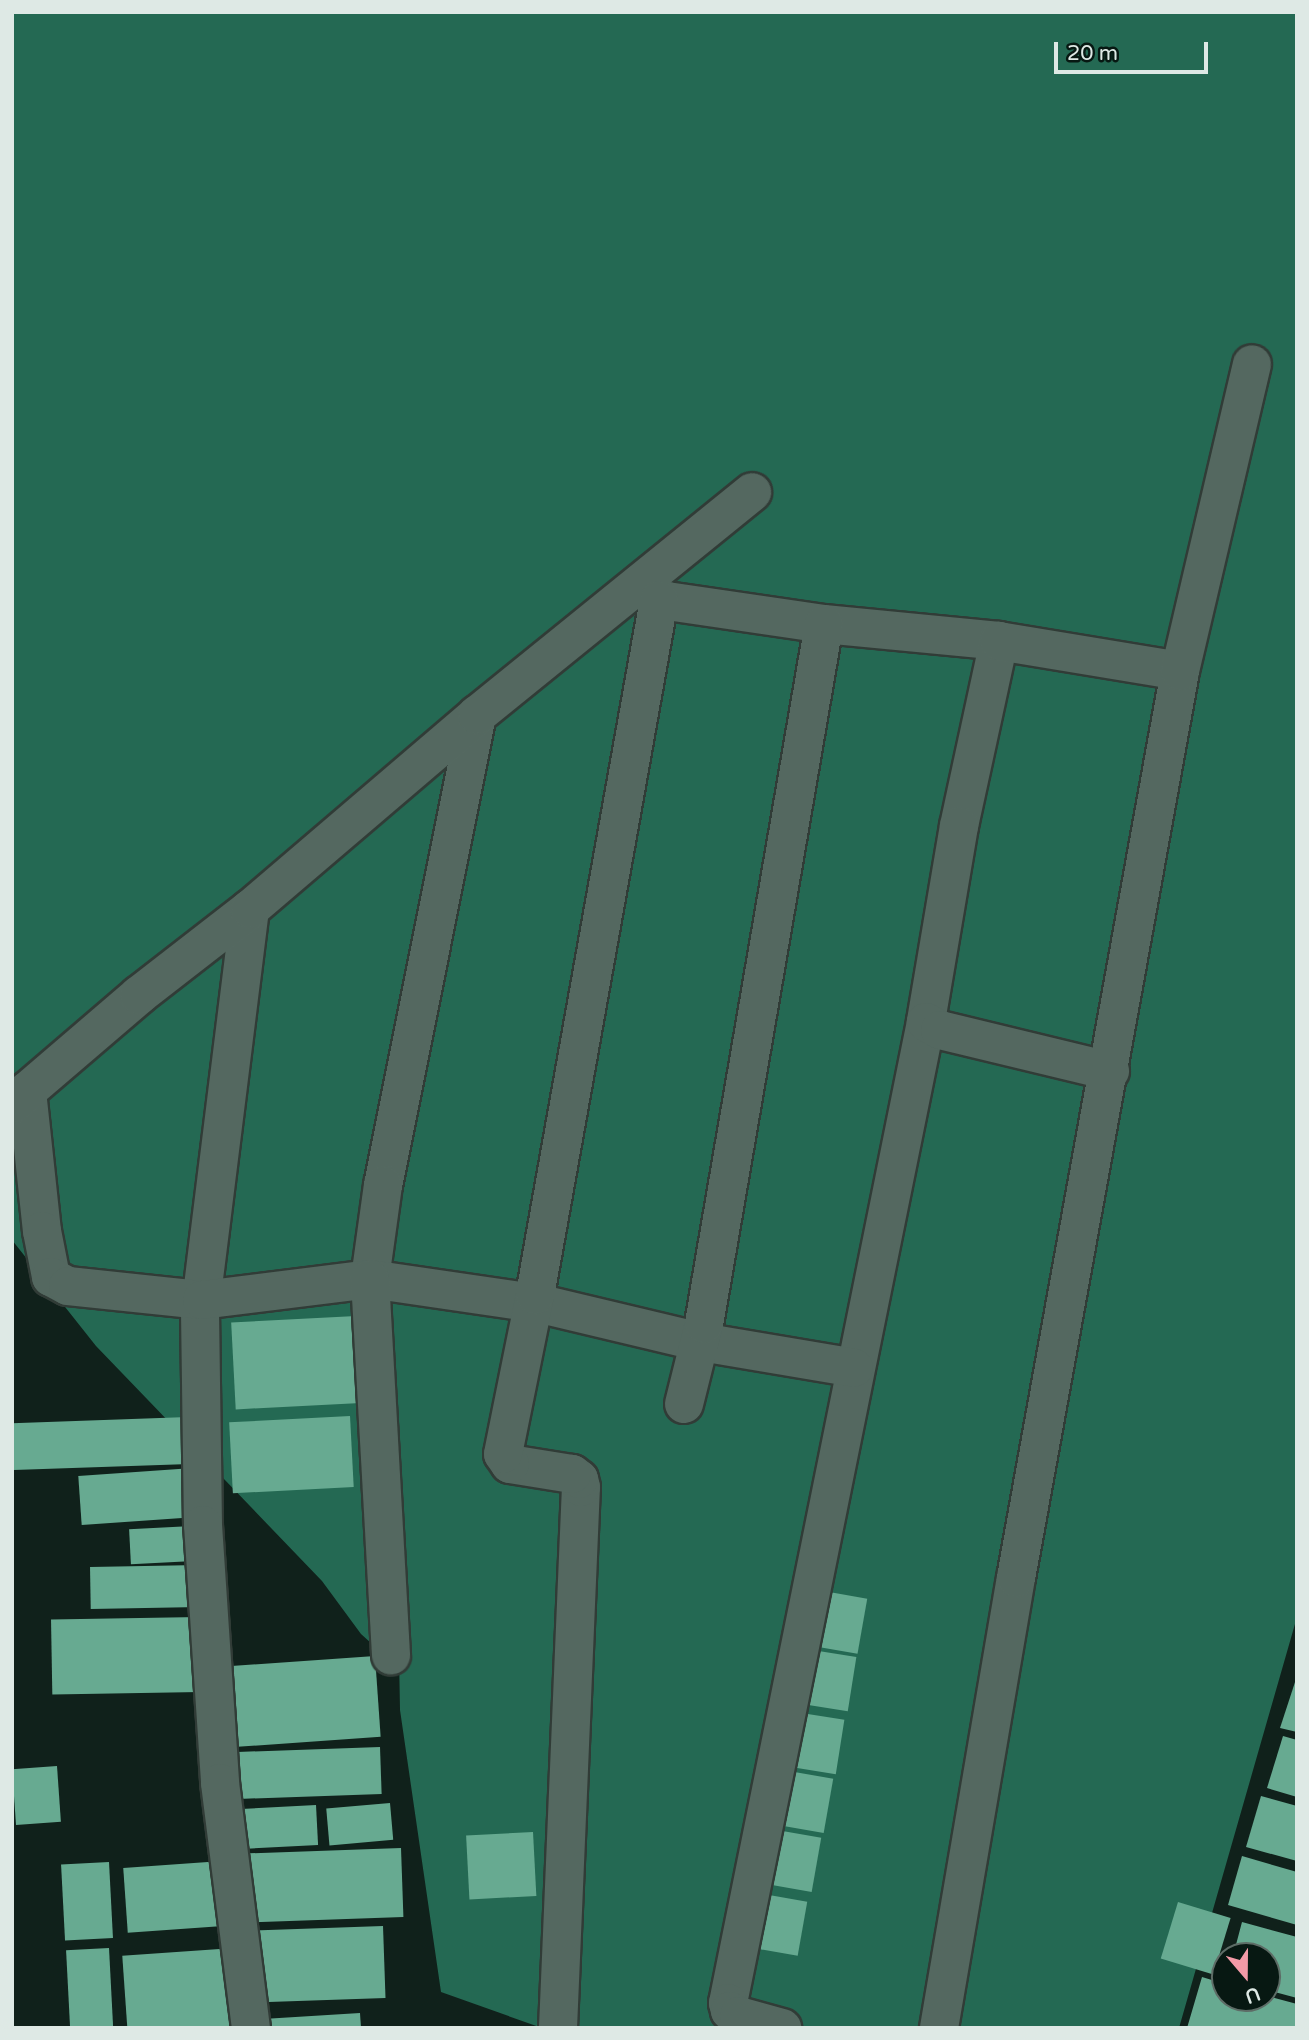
<!DOCTYPE html>
<html>
<head>
<meta charset="utf-8">
<style>
  body { margin:0 }
  #map { position:relative; width:1309px; height:2040px; overflow:hidden; background:#10211b; font-family:"Varela Round",sans-serif }
  div>[style] { position:absolute }
  .water>* { inset:0; background:#246953 }
  .building>* { inset:0; background:#67aa91; transform-origin:0 0 }
  .roads { filter:drop-shadow(2px 0 #313c37) drop-shadow(-2px 0 #313c37) drop-shadow(0 2px #313c37) drop-shadow(0 -2px #313c37) }
  .minor>* { height:38px; margin:-19px; padding:0 19px; transform-origin:19px; border-radius:19px; background:#546860 }
  span { translate:-50% -50%; white-space:nowrap; text-align:center; line-height:1.15; -webkit-text-stroke:7px #071812; paint-order:stroke }
  .frame { position:absolute; inset:0; border:14px solid #dee9e5; pointer-events:none }
  .north { position:absolute; left:1211px; top:1942px; width:70px; height:70px; box-sizing:border-box; background:#071812; border:2px solid #5d6c66; border-radius:50%; rotate:160deg; font-size:19px; font-weight:700; line-height:28px; text-align:center; color:#dee9e5 }
  .north::after { content:''; display:block; margin:auto; width:24px; height:32px; background:#f39aa7; clip-path:polygon(50% 0,100% 100%,50% 72%,0 100%) }
  .scale { position:absolute; left:1054px; top:42px; width:154px; height:32px; box-sizing:border-box; border:4px solid #dee9e5; border-top:0; padding-left:9px; font-size:21px; line-height:24px; white-space:nowrap; color:#dee9e5; -webkit-text-stroke:5px #071812; paint-order:stroke }
</style>
</head>
<body>
<div id="map">
  <div class="water">
    <i style="clip-path:polygon(12px 12px,1297px 12px,1297px 1617px,1179px 2028px,542px 2028px,441px 1992px,400px 1710px,399px 1656px,382px 1653px,361px 1634px,322px 1581px,96px 1346px,12px 1240px)"></i>
  </div>
  <div class="building">
    <i style="left:356px;top:1316px;width:87px;height:125px;rotate:87deg"></i>
    <i style="left:350px;top:1416px;width:71px;height:121px;rotate:87deg"></i>
    <i style="left:188px;top:1417px;width:47px;height:176px;rotate:88deg"></i>
    <i style="left:193px;top:1468px;width:49px;height:115px;rotate:86deg"></i>
    <i style="left:192px;top:1526px;width:35px;height:63px;rotate:87deg"></i>
    <i style="left:199px;top:1565px;width:42px;height:109px;rotate:89deg"></i>
    <i style="left:818px;top:1590px;width:50px;height:56px;rotate:10deg"></i>
    <i style="left:199px;top:1617px;width:75px;height:148px;rotate:89deg"></i>
    <i style="left:806px;top:1649px;width:51px;height:55px;rotate:9deg"></i>
    <i style="left:375px;top:1656px;width:81px;height:158px;rotate:86deg"></i>
    <i style="clip-path:polygon(1297px 1676px,1297px 1732px,1280px 1728px)"></i>
    <i style="left:795px;top:1712px;width:50px;height:55px;rotate:9deg"></i>
    <i style="clip-path:polygon(1283px 1736px,1297px 1740px,1297px 1797px,1267px 1788px)"></i>
    <i style="left:380px;top:1747px;width:47px;height:149px;rotate:88deg"></i>
    <i style="left:57px;top:1766px;width:56px;height:45px;rotate:86deg"></i>
    <i style="left:783px;top:1770px;width:51px;height:55px;rotate:10deg"></i>
    <i style="clip-path:polygon(1261px 1796px,1297px 1806px,1297px 1861px,1246px 1847px)"></i>
    <i style="left:390px;top:1803px;width:37px;height:64px;rotate:85deg"></i>
    <i style="left:316px;top:1805px;width:40px;height:80px;rotate:87deg"></i>
    <i style="left:771px;top:1829px;width:51px;height:55px;rotate:10deg"></i>
    <i style="left:533px;top:1832px;width:64px;height:67px;rotate:87deg"></i>
    <i style="left:401px;top:1848px;width:69px;height:158px;rotate:88deg"></i>
    <i style="clip-path:polygon(1242px 1856px,1297px 1872px,1297px 1925px,1228px 1905px)"></i>
    <i style="left:222px;top:1861px;width:65px;height:99px;rotate:86deg"></i>
    <i style="left:109px;top:1862px;width:76px;height:48px;rotate:87deg"></i>
    <i style="left:758px;top:1893px;width:50px;height:55px;rotate:10deg"></i>
    <i style="left:1178px;top:1902px;width:55px;height:59px;rotate:17deg"></i>
    <i style="clip-path:polygon(1242px 1922px,1297px 1937px,1297px 1998px,1267px 1990px,1267px 1956px,1233px 1956px)"></i>
    <i style="left:383px;top:1926px;width:72px;height:132px;rotate:88deg"></i>
    <i style="left:109px;top:1948px;width:80px;height:43px;rotate:87deg"></i>
    <i style="left:234px;top:1948px;width:80px;height:112px;rotate:86deg"></i>
    <i style="clip-path:polygon(1202px 1977px,1225px 1984px,1225px 1998px,1267px 1996px,1297px 2004px,1297px 2028px,1187px 2028px)"></i>
    <i style="clip-path:polygon(360px 2013px,361px 2028px,264px 2028px,263px 2019px)"></i>
  </div>
  <div class="roads">
    <div class="minor">
      <i style="left:642px;top:582px;width:25px;rotate:47deg"></i>
      <i style="left:659px;top:600px;width:8px;rotate:7deg"></i>
      <i style="left:667px;top:601px;width:159px;rotate:8.3deg"></i>
      <i style="left:824px;top:624px;width:176px;rotate:5.5deg"></i>
      <i style="left:999px;top:641px;width:189px;rotate:102.2deg"></i>
      <i style="left:959px;top:826px;width:199px;rotate:99.6deg"></i>
      <i style="left:926px;top:1022px;width:1001px;rotate:101.41deg"></i>
      <i style="left:728px;top:2003px;width:8px;rotate:76deg"></i>
      <i style="left:730px;top:2011px;width:10px;rotate:29deg"></i>
      <i style="left:739px;top:2016px;width:45px;rotate:15.6deg"></i>
      <i style="left:999px;top:641px;width:183px;rotate:9.4deg"></i>
      <i style="left:477px;top:715px;width:479px;rotate:101.3deg"></i>
      <i style="left:383px;top:1185px;width:95px;rotate:97.9deg"></i>
      <i style="left:370px;top:1279px;width:173px;rotate:8.3deg"></i>
      <i style="left:541px;top:1304px;width:164px;rotate:13.4deg"></i>
      <i style="left:701px;top:1342px;width:155px;rotate:9.6deg"></i>
      <i style="left:250px;top:909px;width:405px;rotate:97.1deg"></i>
      <i style="left:200px;top:1311px;width:214px;rotate:89.2deg"></i>
      <i style="left:203px;top:1525px;width:259px;rotate:86.2deg"></i>
      <i style="left:220px;top:1783px;width:247px;rotate:82.8deg"></i>
      <i style="left:926px;top:1022px;width:16px;rotate:30deg"></i>
      <i style="left:940px;top:1030px;width:175px;rotate:13.6deg"></i>
      <i style="left:27px;top:1091px;width:141px;rotate:83.9deg"></i>
      <i style="left:42px;top:1231px;width:47px;rotate:78.9deg"></i>
      <i style="left:51px;top:1277px;width:19px;rotate:28deg"></i>
      <i style="left:68px;top:1286px;width:135px;rotate:6deg"></i>
      <i style="left:202px;top:1300px;width:169px;rotate:-7.1deg"></i>
      <i style="left:370px;top:1279px;width:377px;rotate:86.8deg"></i>
      <i style="left:12px;top:1104px;width:167px;rotate:-40.6deg"></i>
      <i style="left:139px;top:995px;width:140px;rotate:-37.8deg"></i>
      <i style="left:250px;top:909px;width:299px;rotate:-40.5deg"></i>
      <i style="left:477px;top:715px;width:354px;rotate:-39deg"></i>
      <i style="left:684px;top:1404px;width:82px;rotate:-76deg"></i>
      <i style="left:704px;top:1324px;width:710px;rotate:-80.27deg"></i>
      <i style="left:558px;top:2028px;width:541px;rotate:-87.57deg"></i>
      <i style="left:581px;top:1487px;width:8px;rotate:-104deg"></i>
      <i style="left:579px;top:1479px;width:9px;rotate:-144deg"></i>
      <i style="left:572px;top:1474px;width:63px;rotate:-170.8deg"></i>
      <i style="left:510px;top:1464px;width:12px;rotate:-125deg"></i>
      <i style="left:503px;top:1454px;width:162px;rotate:-78.6deg"></i>
      <i style="left:535px;top:1295px;width:706px;rotate:-79.88deg"></i>
      <i style="left:939px;top:2028px;width:457px;rotate:-80.3deg"></i>
      <i style="left:1016px;top:1578px;width:922px;rotate:-79.75deg"></i>
      <i style="left:1180px;top:671px;width:315px;rotate:-76.8deg"></i>
    </div>
  </div>
  <div class="frame"></div>
  <div class="north">U</div>
  <div class="scale">20 m</div>
</div>
</body>
</html>
